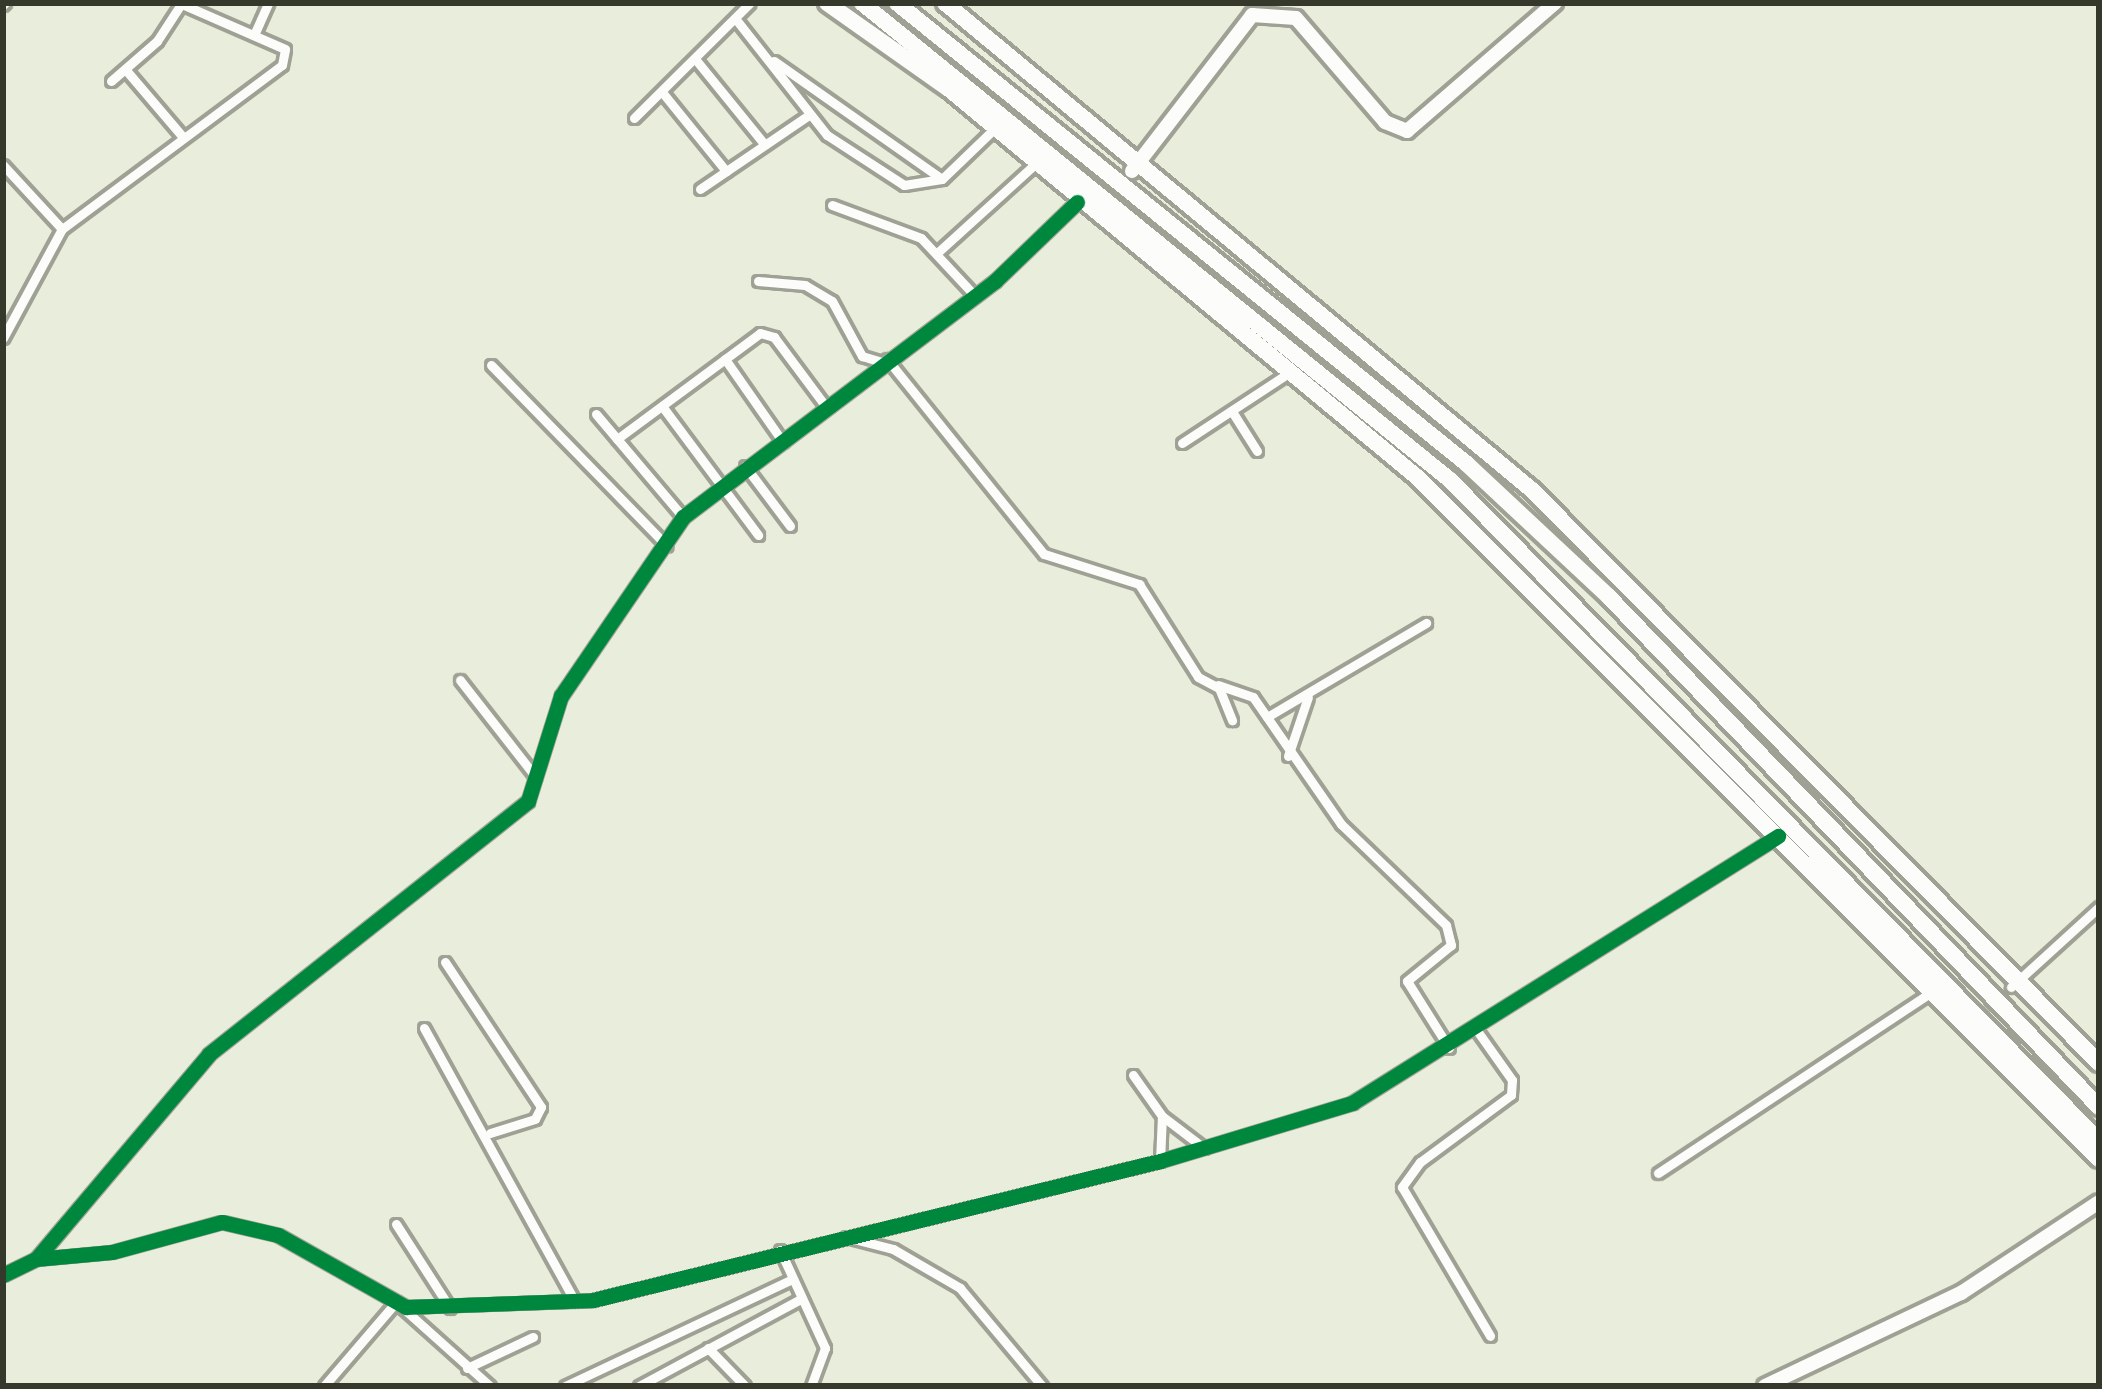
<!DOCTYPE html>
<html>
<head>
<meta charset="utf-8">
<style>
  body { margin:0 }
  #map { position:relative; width:2102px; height:1389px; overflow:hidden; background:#e9eddb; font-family:"Source Sans 3",sans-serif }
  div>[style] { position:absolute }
  .street-tunnel>* { height:9px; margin-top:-4.5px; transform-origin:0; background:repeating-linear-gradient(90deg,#c5c9b8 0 9px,transparent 0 13.5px) }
  .roads { filter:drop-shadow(3px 0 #9ea193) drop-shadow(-3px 0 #9ea193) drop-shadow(0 3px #9ea193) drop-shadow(0 -3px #9ea193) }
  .street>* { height:9px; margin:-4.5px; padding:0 4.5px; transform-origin:4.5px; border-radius:4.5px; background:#fcfcfa }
  .secondary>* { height:14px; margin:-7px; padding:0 7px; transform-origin:7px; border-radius:7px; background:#fcfcfa }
  .highway>* { height:16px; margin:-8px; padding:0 8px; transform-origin:8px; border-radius:8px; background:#fcfcfa }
  .cycleway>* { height:15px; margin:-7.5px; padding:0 7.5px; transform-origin:7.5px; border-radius:7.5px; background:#00873e }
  span { translate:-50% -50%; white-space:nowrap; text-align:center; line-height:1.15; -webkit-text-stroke:9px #fff; paint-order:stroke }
  .frame { position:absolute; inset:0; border:6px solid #35392b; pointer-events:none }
</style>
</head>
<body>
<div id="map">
  <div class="street-tunnel">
    <i style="left:1975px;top:1020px;width:49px;rotate:-42.5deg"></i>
  </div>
  <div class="roads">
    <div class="street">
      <i style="left:3px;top:5px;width:3px;rotate:-45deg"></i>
      <i style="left:738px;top:22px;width:144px;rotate:51.8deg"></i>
      <i style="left:827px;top:135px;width:92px;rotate:33deg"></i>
      <i style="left:904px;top:185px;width:38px;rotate:-9deg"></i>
      <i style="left:942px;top:179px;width:71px;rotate:-43.9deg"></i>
      <i style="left:254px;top:35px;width:35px;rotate:-66deg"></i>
      <i style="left:696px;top:60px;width:109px;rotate:50.9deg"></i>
      <i style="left:774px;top:61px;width:205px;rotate:35.1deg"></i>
      <i style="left:125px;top:69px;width:88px;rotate:49.6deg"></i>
      <i style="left:111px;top:81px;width:61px;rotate:-41deg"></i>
      <i style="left:157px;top:41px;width:44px;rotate:-57deg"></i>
      <i style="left:662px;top:92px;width:102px;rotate:51deg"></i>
      <i style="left:634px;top:118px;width:163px;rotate:-44.8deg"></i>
      <i style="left:3px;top:165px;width:87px;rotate:47.3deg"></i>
      <i style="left:700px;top:189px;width:132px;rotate:-34.2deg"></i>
      <i style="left:832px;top:205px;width:95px;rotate:20.3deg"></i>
      <i style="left:921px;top:238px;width:79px;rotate:47deg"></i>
      <i style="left:937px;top:253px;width:130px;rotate:-42.2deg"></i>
      <i style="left:758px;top:281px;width:47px;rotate:4.9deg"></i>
      <i style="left:805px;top:285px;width:31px;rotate:31deg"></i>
      <i style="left:832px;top:301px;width:63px;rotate:61.4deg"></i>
      <i style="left:862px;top:356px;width:21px;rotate:17deg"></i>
      <i style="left:3px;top:338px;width:124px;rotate:-61.6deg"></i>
      <i style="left:62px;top:229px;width:274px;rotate:-36.7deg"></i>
      <i style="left:282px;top:65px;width:16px;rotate:-79deg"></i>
      <i style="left:285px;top:49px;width:116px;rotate:-156.5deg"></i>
      <i style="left:725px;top:359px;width:101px;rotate:55.1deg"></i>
      <i style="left:887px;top:359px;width:250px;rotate:51.2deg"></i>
      <i style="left:1044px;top:554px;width:100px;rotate:17.5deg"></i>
      <i style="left:1139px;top:584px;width:110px;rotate:57.6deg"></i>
      <i style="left:1198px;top:677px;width:24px;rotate:28deg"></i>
      <i style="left:1219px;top:688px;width:35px;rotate:68deg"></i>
      <i style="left:491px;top:365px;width:252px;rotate:45.8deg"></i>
      <i style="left:662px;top:406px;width:161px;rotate:53.3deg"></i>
      <i style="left:1233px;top:413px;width:45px;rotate:57.7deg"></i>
      <i style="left:596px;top:414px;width:135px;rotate:49.8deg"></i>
      <i style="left:617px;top:439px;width:178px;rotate:-36.5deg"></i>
      <i style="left:760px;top:333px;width:15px;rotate:16deg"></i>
      <i style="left:774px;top:337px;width:84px;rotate:53.3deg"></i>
      <i style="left:1182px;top:443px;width:122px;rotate:-33.3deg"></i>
      <i style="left:745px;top:466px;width:75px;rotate:53.1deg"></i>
      <i style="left:460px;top:680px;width:122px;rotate:52deg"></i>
      <i style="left:1218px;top:685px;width:37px;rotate:19deg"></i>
      <i style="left:1253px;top:697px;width:155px;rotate:55.3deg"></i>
      <i style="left:1341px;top:824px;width:146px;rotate:43.9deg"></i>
      <i style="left:1446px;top:925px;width:21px;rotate:76deg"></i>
      <i style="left:1451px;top:945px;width:57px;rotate:140.7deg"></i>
      <i style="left:1407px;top:981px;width:79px;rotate:57.9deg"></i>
      <i style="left:1267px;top:717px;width:185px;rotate:-30.6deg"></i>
      <i style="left:1288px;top:756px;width:62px;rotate:-71.3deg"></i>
      <i style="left:445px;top:962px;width:174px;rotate:56.5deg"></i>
      <i style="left:541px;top:1107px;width:13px;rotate:117deg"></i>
      <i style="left:535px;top:1119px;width:47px;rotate:162.7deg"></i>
      <i style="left:2011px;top:987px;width:119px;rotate:-42.3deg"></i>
      <i style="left:424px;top:1028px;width:312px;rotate:61.1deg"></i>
      <i style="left:1478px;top:1032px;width:59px;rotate:54.7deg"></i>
      <i style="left:1512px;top:1080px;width:15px;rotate:94deg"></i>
      <i style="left:1511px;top:1095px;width:113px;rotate:143.6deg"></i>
      <i style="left:1420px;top:1162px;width:31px;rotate:126deg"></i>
      <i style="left:1402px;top:1187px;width:173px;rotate:59.4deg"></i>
      <i style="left:1133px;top:1075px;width:50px;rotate:54.7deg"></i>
      <i style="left:1162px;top:1116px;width:53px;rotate:37.3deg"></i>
      <i style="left:1160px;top:1161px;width:45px;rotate:-87.5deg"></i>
      <i style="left:1658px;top:1173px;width:328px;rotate:-33.5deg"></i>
      <i style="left:396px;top:1224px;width:100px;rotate:57.3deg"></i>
      <i style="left:846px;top:1237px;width:49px;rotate:14.3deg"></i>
      <i style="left:893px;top:1249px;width:78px;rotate:30.2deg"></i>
      <i style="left:960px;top:1288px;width:128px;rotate:50.1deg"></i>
      <i style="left:780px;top:1250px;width:108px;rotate:65.3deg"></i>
      <i style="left:825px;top:1348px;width:40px;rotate:110.2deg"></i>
      <i style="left:36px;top:1259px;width:268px;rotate:-49.8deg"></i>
      <i style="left:209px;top:1054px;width:407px;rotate:-38.4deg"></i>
      <i style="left:528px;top:801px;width:110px;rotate:-72.6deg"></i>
      <i style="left:561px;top:696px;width:217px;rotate:-55.7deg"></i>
      <i style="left:683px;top:517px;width:391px;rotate:-37.1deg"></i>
      <i style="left:995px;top:281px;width:114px;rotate:-43.9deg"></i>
      <i style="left:3px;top:1275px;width:37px;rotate:-26deg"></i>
      <i style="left:36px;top:1259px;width:76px;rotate:-5.3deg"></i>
      <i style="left:112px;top:1252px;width:114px;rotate:-15.3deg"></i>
      <i style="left:222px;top:1222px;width:57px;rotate:13.1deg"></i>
      <i style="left:278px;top:1235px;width:147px;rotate:29.4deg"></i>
      <i style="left:406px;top:1307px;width:187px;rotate:-2.1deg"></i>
      <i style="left:593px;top:1300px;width:584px;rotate:-13.77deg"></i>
      <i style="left:1160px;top:1161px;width:201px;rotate:-16.8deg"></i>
      <i style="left:1352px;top:1103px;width:503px;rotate:-32.08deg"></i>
      <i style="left:708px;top:1348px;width:53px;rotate:45.8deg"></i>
      <i style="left:467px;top:1368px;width:73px;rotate:-25.2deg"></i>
      <i style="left:324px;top:1386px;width:111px;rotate:-49.4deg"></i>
      <i style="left:396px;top:1302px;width:126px;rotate:41.8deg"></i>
      <i style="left:565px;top:1386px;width:249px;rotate:-25.2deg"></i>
      <i style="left:639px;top:1386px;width:182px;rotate:-28.3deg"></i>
    </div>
    <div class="secondary">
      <i style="left:1132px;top:171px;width:197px;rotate:-52.4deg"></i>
      <i style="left:1252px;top:15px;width:44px;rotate:3.9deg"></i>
      <i style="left:1296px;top:18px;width:137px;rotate:49.4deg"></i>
      <i style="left:1385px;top:122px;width:24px;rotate:22deg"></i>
      <i style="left:1407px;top:131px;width:196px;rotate:-40.9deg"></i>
      <i style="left:1765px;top:1386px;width:217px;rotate:-25.4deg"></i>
      <i style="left:1961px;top:1293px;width:165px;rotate:-33.4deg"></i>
    </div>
    <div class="highway">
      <i style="left:827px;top:3px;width:149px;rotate:35.2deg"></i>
      <i style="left:949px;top:89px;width:608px;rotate:39.66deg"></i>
      <i style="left:1417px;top:477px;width:964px;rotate:45deg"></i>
      <i style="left:862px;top:3px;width:757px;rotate:39.05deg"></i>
      <i style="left:1450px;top:480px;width:926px;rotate:45.52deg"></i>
      <i style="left:897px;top:3px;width:733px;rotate:38.96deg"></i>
      <i style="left:1467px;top:464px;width:195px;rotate:43.1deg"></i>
      <i style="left:1609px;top:597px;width:707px;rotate:46.15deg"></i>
      <i style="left:945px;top:3px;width:763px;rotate:39.68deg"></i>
      <i style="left:1532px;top:490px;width:806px;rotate:45.3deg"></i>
    </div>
  </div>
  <div class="cycleway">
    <i style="left:36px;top:1259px;width:268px;rotate:-49.8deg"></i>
    <i style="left:209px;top:1054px;width:407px;rotate:-38.4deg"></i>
    <i style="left:528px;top:801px;width:110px;rotate:-72.6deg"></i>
    <i style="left:561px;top:696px;width:217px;rotate:-55.7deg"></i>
    <i style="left:683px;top:517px;width:391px;rotate:-37.1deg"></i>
    <i style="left:995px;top:281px;width:114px;rotate:-43.9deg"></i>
    <i style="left:3px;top:1275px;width:37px;rotate:-26deg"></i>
    <i style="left:36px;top:1259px;width:76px;rotate:-5.3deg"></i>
    <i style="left:112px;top:1252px;width:114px;rotate:-15.3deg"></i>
    <i style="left:222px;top:1222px;width:57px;rotate:13.1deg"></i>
    <i style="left:278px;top:1235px;width:147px;rotate:29.4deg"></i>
    <i style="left:406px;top:1307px;width:187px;rotate:-2.1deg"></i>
    <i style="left:593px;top:1300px;width:584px;rotate:-13.77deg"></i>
    <i style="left:1160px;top:1161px;width:201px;rotate:-16.8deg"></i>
    <i style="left:1352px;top:1103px;width:503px;rotate:-32.08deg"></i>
  </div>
  <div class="frame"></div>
</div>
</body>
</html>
